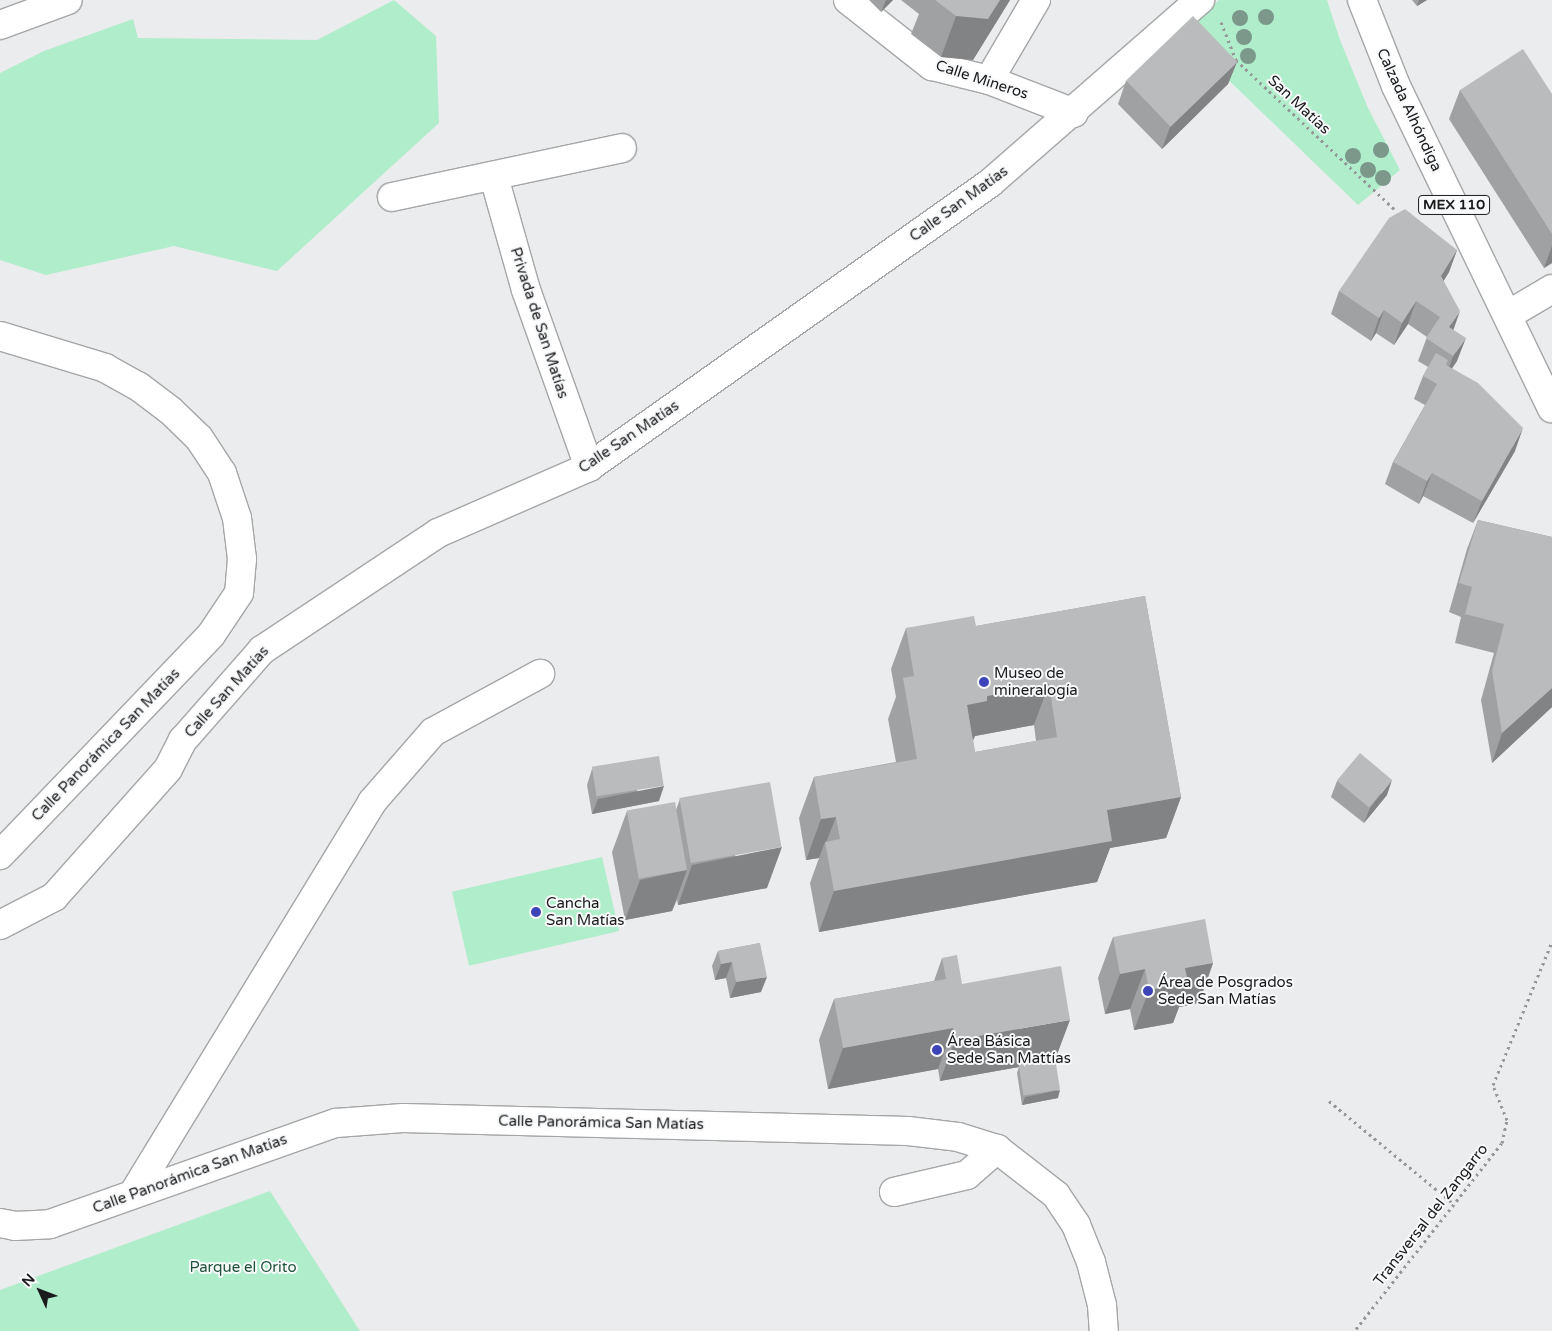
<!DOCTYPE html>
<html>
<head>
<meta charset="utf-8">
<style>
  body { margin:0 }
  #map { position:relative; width:1552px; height:1331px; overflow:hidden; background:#ebeced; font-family:"Varela Round",sans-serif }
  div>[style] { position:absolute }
  .green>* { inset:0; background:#b0edcb; transform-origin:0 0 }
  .path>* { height:3px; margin-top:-1.5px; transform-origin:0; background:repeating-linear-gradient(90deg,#969798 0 2.5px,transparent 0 6.5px) }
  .roads { filter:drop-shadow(1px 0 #a5a6a7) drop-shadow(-1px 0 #a5a6a7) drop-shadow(0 1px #a5a6a7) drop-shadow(0 -1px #a5a6a7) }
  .minor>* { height:28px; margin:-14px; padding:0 14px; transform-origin:14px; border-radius:14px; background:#fff }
  .major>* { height:28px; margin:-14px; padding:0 14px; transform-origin:14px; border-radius:14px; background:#fff }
  .trees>* { width:16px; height:16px; margin:-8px; border-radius:50%; background:#7b988b }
  .wall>* { inset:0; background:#a0a1a2 }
  .shaded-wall>* { inset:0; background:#828384 }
  .building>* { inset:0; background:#babbbc; transform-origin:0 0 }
  .dots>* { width:14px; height:14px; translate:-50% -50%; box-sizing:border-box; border:2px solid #f8f9fa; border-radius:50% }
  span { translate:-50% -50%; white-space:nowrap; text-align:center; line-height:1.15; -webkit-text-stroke:4px #f8f9fa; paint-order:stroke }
  .shield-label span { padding:1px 4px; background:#f8f9fa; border:1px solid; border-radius:4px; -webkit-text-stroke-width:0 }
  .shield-label { font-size:14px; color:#1b1b1c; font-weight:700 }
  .street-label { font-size:15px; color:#1b1b1c }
  .poi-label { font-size:15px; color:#1b1b1c }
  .left { translate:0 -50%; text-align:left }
  .park-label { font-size:15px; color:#1f543b }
  .north { position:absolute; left:15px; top:1266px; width:50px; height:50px; -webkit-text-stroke:4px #f8f9fa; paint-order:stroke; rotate:313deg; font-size:14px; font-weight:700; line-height:20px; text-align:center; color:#1b1b1c }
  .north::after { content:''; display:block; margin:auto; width:18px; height:22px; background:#1b1b1c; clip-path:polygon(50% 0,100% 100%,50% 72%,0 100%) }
</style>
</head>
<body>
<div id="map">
  <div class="green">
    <i style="clip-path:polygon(394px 0,436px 36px,439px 123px,277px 271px,174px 246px,46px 275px,0 260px,0 73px,44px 51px,133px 19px,138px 38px,317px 40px)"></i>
    <i style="clip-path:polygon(1219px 0,1327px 0,1340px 40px,1368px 108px,1400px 170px,1358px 205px,1213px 65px,1189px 26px)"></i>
    <i style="left:602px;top:857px;width:76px;height:154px;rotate:77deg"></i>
    <i style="clip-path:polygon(270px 1191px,360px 1331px,0 1331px,0 1290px)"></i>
  </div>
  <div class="path">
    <i style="left:1221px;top:22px;width:41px;rotate:68.5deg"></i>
    <i style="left:1236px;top:60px;width:219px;rotate:43.3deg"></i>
    <i style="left:1329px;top:1101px;width:162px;rotate:39.5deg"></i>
    <i style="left:1356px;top:1329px;width:236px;rotate:-51.9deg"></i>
    <i style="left:1502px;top:1143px;width:24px;rotate:-78deg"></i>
    <i style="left:1507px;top:1120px;width:38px;rotate:-112deg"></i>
    <i style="left:1493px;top:1085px;width:155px;rotate:-67.6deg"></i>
  </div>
  <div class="roads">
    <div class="minor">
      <i style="left:848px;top:0;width:107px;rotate:38.2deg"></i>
      <i style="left:932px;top:66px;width:59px;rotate:13.8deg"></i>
      <i style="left:989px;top:80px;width:91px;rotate:21.2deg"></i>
      <i style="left:0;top:25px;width:72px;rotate:-20.2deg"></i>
      <i style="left:989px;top:80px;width:93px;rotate:-59.6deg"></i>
      <i style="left:494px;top:177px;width:117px;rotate:74.2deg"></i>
      <i style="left:526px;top:290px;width:188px;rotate:70.4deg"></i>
      <i style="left:392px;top:197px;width:235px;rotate:-12deg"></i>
      <i style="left:1508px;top:315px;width:51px;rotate:-30.6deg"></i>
      <i style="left:0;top:336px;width:110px;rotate:16.9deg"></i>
      <i style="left:105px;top:368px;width:38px;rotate:29deg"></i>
      <i style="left:138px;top:386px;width:41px;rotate:37.1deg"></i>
      <i style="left:171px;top:411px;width:39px;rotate:44deg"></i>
      <i style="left:199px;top:438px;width:42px;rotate:56.7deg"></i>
      <i style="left:222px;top:473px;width:47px;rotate:71.6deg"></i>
      <i style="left:237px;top:518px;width:41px;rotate:83deg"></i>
      <i style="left:242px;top:559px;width:34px;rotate:95deg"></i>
      <i style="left:239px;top:593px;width:50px;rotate:123.7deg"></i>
      <i style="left:211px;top:635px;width:305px;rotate:133.8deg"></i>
      <i style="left:0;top:925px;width:61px;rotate:-27.4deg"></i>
      <i style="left:54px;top:897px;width:171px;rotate:-48.3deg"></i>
      <i style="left:168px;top:769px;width:33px;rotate:-63deg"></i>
      <i style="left:183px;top:740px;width:120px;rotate:-48.7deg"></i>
      <i style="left:262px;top:650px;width:211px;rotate:-33.6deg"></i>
      <i style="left:438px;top:533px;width:165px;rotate:-23.6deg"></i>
      <i style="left:589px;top:467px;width:491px;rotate:-35.3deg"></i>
      <i style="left:990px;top:183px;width:279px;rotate:-41.1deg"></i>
      <i style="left:894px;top:1192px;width:75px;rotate:-13.1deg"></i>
      <i style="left:967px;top:1175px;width:40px;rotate:-41deg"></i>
      <i style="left:133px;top:1194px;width:459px;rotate:-58.6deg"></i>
      <i style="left:372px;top:802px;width:93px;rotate:-48.9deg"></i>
      <i style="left:433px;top:732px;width:122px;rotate:-28.5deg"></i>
      <i style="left:0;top:1223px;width:15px;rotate:11deg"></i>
      <i style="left:15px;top:1226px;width:35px;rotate:-3deg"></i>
      <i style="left:50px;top:1224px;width:303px;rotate:-19.5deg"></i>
      <i style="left:336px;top:1123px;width:67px;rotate:-4.3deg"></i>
      <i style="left:403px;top:1118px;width:505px;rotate:1.47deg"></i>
      <i style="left:908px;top:1131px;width:50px;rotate:6.8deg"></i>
      <i style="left:958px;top:1137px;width:41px;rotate:17.1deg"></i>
      <i style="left:997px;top:1149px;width:75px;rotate:37.9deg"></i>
      <i style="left:1056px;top:1195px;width:36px;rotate:56deg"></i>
      <i style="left:1076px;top:1225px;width:40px;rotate:68deg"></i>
      <i style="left:1091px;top:1262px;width:44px;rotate:75.7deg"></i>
      <i style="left:1102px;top:1305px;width:26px;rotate:86deg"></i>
    </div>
    <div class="major">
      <i style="left:1362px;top:0;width:92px;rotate:68.4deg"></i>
      <i style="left:1396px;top:86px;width:358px;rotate:64.2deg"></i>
    </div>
  </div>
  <div class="trees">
    <i style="left:1266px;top:17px"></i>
    <i style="left:1240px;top:18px"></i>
    <i style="left:1244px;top:37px"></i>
    <i style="left:1248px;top:56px"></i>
    <i style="left:1381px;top:150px"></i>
    <i style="left:1353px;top:156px"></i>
    <i style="left:1368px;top:170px"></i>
    <i style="left:1383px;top:178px"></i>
  </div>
  <div class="wall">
    <i style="clip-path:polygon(869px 0,893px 0,881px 12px)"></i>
    <i style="clip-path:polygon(901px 0,1010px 0,973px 60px,941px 57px,911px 34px,919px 14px)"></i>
    <i style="clip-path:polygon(1412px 0,1427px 0,1417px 6px)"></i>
    <i style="clip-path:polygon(1237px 62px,1228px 84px,1162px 149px,1118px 104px,1126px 81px)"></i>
    <i style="clip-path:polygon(1460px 90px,1552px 94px,1552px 263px,1544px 268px,1449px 119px)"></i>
    <i style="clip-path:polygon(1457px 250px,1449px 272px,1443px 281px,1453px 330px,1457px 361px,1452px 368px,1515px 451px,1473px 523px,1423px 496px,1419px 504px,1385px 484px,1393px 462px,1425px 405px,1414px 399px,1423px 376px,1428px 367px,1418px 361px,1427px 337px,1408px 324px,1394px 345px,1376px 333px,1371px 341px,1331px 314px,1339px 291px)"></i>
    <i style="clip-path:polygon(1478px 520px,1552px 537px,1552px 707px,1492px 763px,1481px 700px,1494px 653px,1455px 643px,1461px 617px,1449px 612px,1467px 549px)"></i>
    <i style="clip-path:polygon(evenodd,1145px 596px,1181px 797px,1166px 838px,1110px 848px,1097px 882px,819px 932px,810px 883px,819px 858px,806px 860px,799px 818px,814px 777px,896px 762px,888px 719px,896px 697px,891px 669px,906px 628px,976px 626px,1145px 596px,1034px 725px,1036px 741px,975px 752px,973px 741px,975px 736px,1034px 725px)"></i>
    <i style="clip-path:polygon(592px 769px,659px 801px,592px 814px,587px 785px)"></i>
    <i style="clip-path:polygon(1337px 781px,1387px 795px,1364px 823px,1331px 797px)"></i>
    <i style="clip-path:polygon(680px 799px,767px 888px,678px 905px,677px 900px,672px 911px,625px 920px,612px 852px,627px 811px,676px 810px)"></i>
    <i style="clip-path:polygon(1113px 937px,1213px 963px,1199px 1003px,1179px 1007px,1173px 1023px,1134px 1030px,1130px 1009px,1105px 1014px,1098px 978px)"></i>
    <i style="clip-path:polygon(760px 943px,761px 992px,730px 998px,726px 978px,715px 980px,712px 966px,718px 951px)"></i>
    <i style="clip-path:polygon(942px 958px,962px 984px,1055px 1060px,1058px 1098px,1022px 1105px,1017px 1073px,1019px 1067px,940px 1081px,938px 1069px,828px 1089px,819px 1040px,834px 999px,934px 981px)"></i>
  </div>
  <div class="shaded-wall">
    <i style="clip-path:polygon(886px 0,893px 0,881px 12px)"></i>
    <i style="clip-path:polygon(1000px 0,1010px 0,973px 60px,941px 57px,956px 16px)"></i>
    <i style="clip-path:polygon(1419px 0,1427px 0,1417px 6px)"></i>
    <i style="clip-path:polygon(1237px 62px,1228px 84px,1162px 149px,1170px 127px)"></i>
    <i style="clip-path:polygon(1552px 246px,1552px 263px,1544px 268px)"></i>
    <i style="clip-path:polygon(1457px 250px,1449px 272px,1433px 299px,1441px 276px)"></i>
    <i style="clip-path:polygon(1416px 301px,1408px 324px,1394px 345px,1402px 323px)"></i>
    <i style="clip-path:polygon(1384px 310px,1376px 333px,1371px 341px,1379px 318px)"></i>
    <i style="clip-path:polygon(1460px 311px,1452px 334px,1441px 350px,1449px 327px)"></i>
    <i style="clip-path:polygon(1466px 338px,1457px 361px,1445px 379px,1453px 356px)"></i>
    <i style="clip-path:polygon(1523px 428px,1515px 451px,1473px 523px,1482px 501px)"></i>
    <i style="clip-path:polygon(1432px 473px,1423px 496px,1419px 504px,1427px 481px)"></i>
    <i style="clip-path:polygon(1049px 684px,1034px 725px,975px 736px,972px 742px,967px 705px,987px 696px)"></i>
    <i style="clip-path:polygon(1552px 688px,1552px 707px,1492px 763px,1502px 733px)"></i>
    <i style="clip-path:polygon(1392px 780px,1387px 795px,1364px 823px,1370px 808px)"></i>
    <i style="clip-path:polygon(664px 786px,659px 801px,592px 814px,598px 799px)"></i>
    <i style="clip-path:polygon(1181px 797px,1166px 838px,1110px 848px,1097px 882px,819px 932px,834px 891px,1107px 810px)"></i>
    <i style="clip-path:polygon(836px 817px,825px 845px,825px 842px,819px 858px,806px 860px,821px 819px)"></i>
    <i style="clip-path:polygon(782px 847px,767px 888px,678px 905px,692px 865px)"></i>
    <i style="clip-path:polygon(687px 870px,672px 911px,625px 920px,640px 880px)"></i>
    <i style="clip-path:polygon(732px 962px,726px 978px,715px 980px,721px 964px)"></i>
    <i style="clip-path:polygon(1213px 963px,1199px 1003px,1179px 1007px,1173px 1023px,1134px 1030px,1149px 990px,1185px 968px)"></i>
    <i style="clip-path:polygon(1145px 969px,1130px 1009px,1105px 1014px,1120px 974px)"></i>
    <i style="clip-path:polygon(767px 977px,761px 992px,730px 998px,736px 982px)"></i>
    <i style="clip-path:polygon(1070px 1020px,1055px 1060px,1019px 1065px,1019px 1067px,940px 1081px,955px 1040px)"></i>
    <i style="clip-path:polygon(953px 1028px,938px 1069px,828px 1089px,843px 1048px)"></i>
    <i style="clip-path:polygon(1060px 1090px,1058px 1098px,1022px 1105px,1025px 1097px)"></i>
  </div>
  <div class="building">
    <i style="clip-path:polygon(935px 0,1000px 0,988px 19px,956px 16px)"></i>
    <i style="left:1193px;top:16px;width:64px;height:93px;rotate:46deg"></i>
    <i style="clip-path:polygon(1523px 49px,1552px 94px,1552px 234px,1460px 90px)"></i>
    <i style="clip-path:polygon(1405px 209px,1457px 250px,1441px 276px,1460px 311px,1449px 327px,1466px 338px,1453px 356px,1426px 338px,1440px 317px,1416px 301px,1402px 323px,1384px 310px,1379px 318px,1339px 291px,1389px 218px)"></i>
    <i style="clip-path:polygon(1436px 353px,1448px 360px,1446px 365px,1478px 383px,1523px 428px,1482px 501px,1432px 473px,1427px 481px,1393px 462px,1437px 384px,1423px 376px)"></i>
    <i style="clip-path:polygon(1478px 520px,1552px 537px,1552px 688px,1502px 733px,1492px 671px,1504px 624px,1465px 614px,1472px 587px,1459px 583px)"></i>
    <i style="clip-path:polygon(evenodd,1145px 596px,1181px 797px,1107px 810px,1112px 841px,834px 891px,825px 842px,840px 839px,836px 817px,821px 819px,814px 777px,917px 759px,903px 678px,914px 676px,906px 628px,974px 616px,976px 626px,1145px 596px,1049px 684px,1057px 737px,975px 752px,967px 705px,987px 701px,987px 696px,1049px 684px)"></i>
    <i style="left:1360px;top:753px;width:42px;height:36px;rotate:40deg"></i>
    <i style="left:659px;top:756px;width:30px;height:68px;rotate:81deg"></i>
    <i style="left:770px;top:782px;width:66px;height:92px;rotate:80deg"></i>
    <i style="left:675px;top:802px;width:69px;height:49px;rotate:80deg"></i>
    <i style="clip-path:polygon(1205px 919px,1213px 963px,1185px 968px,1188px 982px,1149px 990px,1145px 969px,1120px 974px,1113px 937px)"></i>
    <i style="clip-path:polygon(760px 943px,767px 977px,736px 982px,732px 962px,721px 964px,718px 951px)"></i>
    <i style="clip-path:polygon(957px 955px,962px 984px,1061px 966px,1070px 1020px,955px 1040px,953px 1028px,843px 1048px,834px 999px,946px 979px,942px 958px)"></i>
    <i style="left:1055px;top:1058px;width:32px;height:37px;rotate:81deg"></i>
  </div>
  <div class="dots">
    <i style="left:984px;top:682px;background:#3e43b7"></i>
    <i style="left:536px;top:912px;background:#3e43b7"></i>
    <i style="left:1148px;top:991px;background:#3e43b7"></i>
    <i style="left:937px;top:1050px;background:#3e43b7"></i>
  </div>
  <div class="shield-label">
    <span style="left:1454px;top:205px">MEX 110</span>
  </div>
  <div class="street-label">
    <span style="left:982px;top:80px;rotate:18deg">Calle Mineros</span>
    <span style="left:1299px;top:105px;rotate:43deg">San Matías</span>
    <span style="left:1409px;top:110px;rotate:65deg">Calzada Alhóndiga</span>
    <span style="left:959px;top:204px;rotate:-36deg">Calle San Matías</span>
    <span style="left:539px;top:323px;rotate:72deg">Privada de San Matías</span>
    <span style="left:629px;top:437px;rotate:-34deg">Calle San Matías</span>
    <span style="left:227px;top:692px;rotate:-48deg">Calle San Matías</span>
    <span style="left:106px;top:745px;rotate:-46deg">Calle Panorámica San Matías</span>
    <span style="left:601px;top:1123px;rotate:1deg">Calle Panorámica San Matías</span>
    <span style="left:190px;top:1174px;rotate:-20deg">Calle Panorámica San Matías</span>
    <span style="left:1431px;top:1215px;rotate:-52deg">Transversal del Zangarro</span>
  </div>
  <div class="poi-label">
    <span class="left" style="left:994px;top:682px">Museo de<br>mineralogía</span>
    <span class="left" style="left:546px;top:912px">Cancha<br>San Matías</span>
    <span class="left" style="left:1158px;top:991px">Área de Posgrados<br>Sede San Matías</span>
    <span class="left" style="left:947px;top:1050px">Área Básica<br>Sede San Mattías</span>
  </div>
  <div class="park-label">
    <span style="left:243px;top:1268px">Parque el Orito</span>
  </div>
  <div class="north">N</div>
</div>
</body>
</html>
